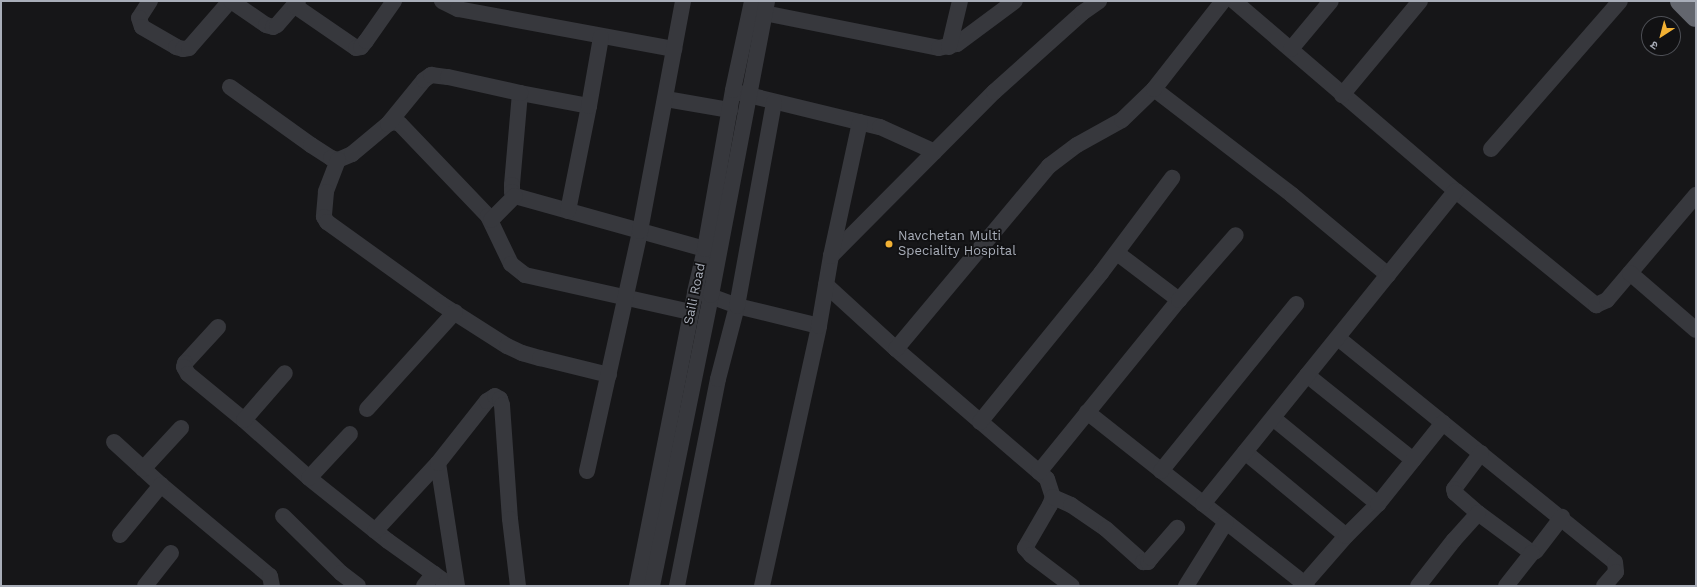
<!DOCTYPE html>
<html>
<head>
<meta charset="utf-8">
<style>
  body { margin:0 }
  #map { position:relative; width:1697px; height:587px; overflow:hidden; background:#161618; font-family:"Work Sans","Noto Sans Devanagari",sans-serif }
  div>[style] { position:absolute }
  .minor>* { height:16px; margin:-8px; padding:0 8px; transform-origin:8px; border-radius:8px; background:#37383d }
  .highway>* { height:22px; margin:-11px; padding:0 11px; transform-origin:11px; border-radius:11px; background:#63666e }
  .dots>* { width:11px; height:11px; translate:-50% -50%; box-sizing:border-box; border:2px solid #111113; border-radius:50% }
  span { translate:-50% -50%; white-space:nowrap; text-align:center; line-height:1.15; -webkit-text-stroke:3.5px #111113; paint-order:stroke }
  .poi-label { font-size:13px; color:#a8adb8 }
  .left { translate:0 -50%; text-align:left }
  .street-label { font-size:13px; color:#a8adb8 }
  .frame { position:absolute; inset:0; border:2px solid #a8adb8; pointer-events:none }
  .north { position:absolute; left:1641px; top:16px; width:40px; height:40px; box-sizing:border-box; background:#111113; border:1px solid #4d4f55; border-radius:50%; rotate:216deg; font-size:11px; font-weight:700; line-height:16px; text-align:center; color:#a8adb8 }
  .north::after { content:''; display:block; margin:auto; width:14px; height:18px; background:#f2b134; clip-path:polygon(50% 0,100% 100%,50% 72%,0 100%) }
</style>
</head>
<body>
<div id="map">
  <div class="minor">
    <i style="left:150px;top:1px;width:20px;rotate:123deg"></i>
    <i style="left:139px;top:18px;width:9px;rotate:72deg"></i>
    <i style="left:142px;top:27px;width:39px;rotate:30deg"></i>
    <i style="left:176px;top:47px;width:7px;rotate:16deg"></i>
    <i style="left:183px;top:49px;width:6px;rotate:-9deg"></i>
    <i style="left:189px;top:48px;width:62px;rotate:-48.9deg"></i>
    <i style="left:231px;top:1px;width:42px;rotate:34.4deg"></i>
    <i style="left:266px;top:25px;width:7px;rotate:16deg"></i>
    <i style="left:273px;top:27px;width:4px;rotate:-27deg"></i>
    <i style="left:277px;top:25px;width:32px;rotate:-49deg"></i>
    <i style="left:442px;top:1px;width:18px;rotate:27deg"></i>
    <i style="left:458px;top:9px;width:220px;rotate:10.5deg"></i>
    <i style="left:1234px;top:1px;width:292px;rotate:40.6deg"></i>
    <i style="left:1456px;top:191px;width:181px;rotate:39.2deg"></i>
    <i style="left:1596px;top:305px;width:12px;rotate:-24deg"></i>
    <i style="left:1607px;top:300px;width:138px;rotate:-49.7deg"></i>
    <i style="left:295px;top:6px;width:74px;rotate:34.5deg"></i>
    <i style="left:356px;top:48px;width:5px;rotate:-11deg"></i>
    <i style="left:361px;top:47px;width:8px;rotate:-50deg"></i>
    <i style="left:366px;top:41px;width:49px;rotate:-55deg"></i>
    <i style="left:764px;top:13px;width:178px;rotate:11.3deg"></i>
    <i style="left:939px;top:48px;width:18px;rotate:-13deg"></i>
    <i style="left:957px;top:44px;width:72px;rotate:-36.6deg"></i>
    <i style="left:949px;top:47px;width:47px;rotate:-76.6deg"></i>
    <i style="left:1291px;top:49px;width:62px;rotate:-50.2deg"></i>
    <i style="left:230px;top:87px;width:100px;rotate:35.6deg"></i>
    <i style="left:311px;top:145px;width:24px;rotate:33deg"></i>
    <i style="left:331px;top:158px;width:7px;rotate:16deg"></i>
    <i style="left:338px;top:160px;width:15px;rotate:-23deg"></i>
    <i style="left:352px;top:154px;width:47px;rotate:-39.8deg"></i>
    <i style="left:388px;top:124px;width:6px;rotate:-18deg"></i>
    <i style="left:394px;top:122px;width:6px;rotate:18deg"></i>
    <i style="left:400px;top:124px;width:127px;rotate:46.3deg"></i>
    <i style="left:488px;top:216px;width:53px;rotate:64.4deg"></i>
    <i style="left:511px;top:264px;width:18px;rotate:38deg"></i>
    <i style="left:525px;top:275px;width:170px;rotate:12.6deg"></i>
    <i style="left:1154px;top:89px;width:174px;rotate:37.5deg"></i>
    <i style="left:1292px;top:195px;width:125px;rotate:39.8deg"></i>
    <i style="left:740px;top:93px;width:144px;rotate:13.7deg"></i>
    <i style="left:880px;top:127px;width:60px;rotate:24.4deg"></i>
    <i style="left:1342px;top:95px;width:122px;rotate:-50.3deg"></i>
    <i style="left:666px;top:99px;width:65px;rotate:9.8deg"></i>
    <i style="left:589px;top:106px;width:70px;rotate:-169.3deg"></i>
    <i style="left:520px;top:93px;width:92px;rotate:95deg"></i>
    <i style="left:512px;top:185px;width:7px;rotate:90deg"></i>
    <i style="left:512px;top:192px;width:5px;rotate:53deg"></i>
    <i style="left:515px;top:196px;width:197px;rotate:15.6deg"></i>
    <i style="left:388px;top:124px;width:57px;rotate:-50.7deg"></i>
    <i style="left:424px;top:80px;width:9px;rotate:-36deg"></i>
    <i style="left:431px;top:75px;width:17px;rotate:7deg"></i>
    <i style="left:448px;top:77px;width:74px;rotate:12.5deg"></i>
    <i style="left:1491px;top:149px;width:196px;rotate:-48.9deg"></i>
    <i style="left:338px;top:160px;width:34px;rotate:111deg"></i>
    <i style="left:326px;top:192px;width:25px;rotate:95deg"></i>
    <i style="left:324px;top:217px;width:6px;rotate:59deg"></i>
    <i style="left:327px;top:222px;width:140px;rotate:35.7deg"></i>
    <i style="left:441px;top:304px;width:78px;rotate:32.5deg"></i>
    <i style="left:507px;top:346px;width:17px;rotate:25deg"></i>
    <i style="left:522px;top:353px;width:19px;rotate:16deg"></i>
    <i style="left:540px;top:358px;width:71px;rotate:13.8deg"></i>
    <i style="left:568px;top:211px;width:107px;rotate:-78.7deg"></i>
    <i style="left:589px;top:106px;width:70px;rotate:-80.1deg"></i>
    <i style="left:491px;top:220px;width:34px;rotate:-45deg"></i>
    <i style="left:1117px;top:253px;width:78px;rotate:37.2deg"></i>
    <i style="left:831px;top:256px;width:231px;rotate:-45.2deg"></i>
    <i style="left:994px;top:92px;width:118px;rotate:-41.9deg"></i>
    <i style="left:1082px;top:13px;width:21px;rotate:-35deg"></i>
    <i style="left:1630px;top:273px;width:87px;rotate:40.8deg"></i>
    <i style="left:826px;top:285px;width:95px;rotate:42.4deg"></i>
    <i style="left:896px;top:349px;width:199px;rotate:40.7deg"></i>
    <i style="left:1047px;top:479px;width:19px;rotate:72deg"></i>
    <i style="left:1053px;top:497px;width:9px;rotate:111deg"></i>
    <i style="left:1050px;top:505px;width:50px;rotate:120.2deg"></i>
    <i style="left:1025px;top:548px;width:9px;rotate:49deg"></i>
    <i style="left:1031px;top:555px;width:51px;rotate:37.1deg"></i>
    <i style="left:702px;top:293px;width:37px;rotate:20deg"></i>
    <i style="left:737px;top:306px;width:84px;rotate:13.7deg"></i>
    <i style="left:218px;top:327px;width:49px;rotate:132.5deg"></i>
    <i style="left:185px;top:363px;width:4px;rotate:104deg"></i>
    <i style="left:184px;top:367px;width:8px;rotate:60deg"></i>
    <i style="left:188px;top:374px;width:72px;rotate:39.4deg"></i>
    <i style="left:244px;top:420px;width:87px;rotate:41.7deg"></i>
    <i style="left:309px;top:478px;width:101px;rotate:38.6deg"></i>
    <i style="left:388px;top:541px;width:77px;rotate:35.5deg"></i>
    <i style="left:1338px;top:338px;width:356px;rotate:39deg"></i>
    <i style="left:1615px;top:562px;width:10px;rotate:84deg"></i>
    <i style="left:1616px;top:572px;width:18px;rotate:131deg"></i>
    <i style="left:896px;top:349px;width:239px;rotate:-50.1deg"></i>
    <i style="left:1049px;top:166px;width:35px;rotate:-37deg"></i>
    <i style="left:1077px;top:145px;width:51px;rotate:-29.1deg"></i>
    <i style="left:1122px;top:120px;width:45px;rotate:-44.1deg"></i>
    <i style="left:1154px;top:89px;width:112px;rotate:-51.9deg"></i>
    <i style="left:1307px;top:375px;width:136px;rotate:38.7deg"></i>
    <i style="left:367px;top:409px;width:131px;rotate:-47.8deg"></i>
    <i style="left:1087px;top:412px;width:280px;rotate:38.3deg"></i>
    <i style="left:1273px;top:418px;width:136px;rotate:39.3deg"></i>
    <i style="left:244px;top:420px;width:62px;rotate:-48.9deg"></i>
    <i style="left:980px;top:422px;width:192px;rotate:-50.9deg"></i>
    <i style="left:1101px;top:273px;width:119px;rotate:-53.2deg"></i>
    <i style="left:114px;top:442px;width:64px;rotate:42.5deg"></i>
    <i style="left:161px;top:485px;width:142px;rotate:39.9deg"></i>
    <i style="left:270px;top:576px;width:10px;rotate:79deg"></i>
    <i style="left:1245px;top:452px;width:131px;rotate:39.7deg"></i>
    <i style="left:1481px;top:453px;width:45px;rotate:126.9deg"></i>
    <i style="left:1454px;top:489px;width:4px;rotate:76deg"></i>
    <i style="left:1455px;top:493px;width:30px;rotate:41deg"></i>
    <i style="left:1478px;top:513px;width:67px;rotate:36.5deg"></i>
    <i style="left:1532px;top:553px;width:4px;rotate:-27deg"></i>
    <i style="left:1536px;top:551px;width:43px;rotate:-52.6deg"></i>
    <i style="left:438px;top:463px;width:124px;rotate:81.2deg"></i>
    <i style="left:143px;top:469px;width:56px;rotate:-47.2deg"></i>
    <i style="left:587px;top:471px;width:246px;rotate:-77.5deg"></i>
    <i style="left:640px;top:231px;width:234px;rotate:-79.4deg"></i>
    <i style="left:1161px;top:471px;width:215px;rotate:-51deg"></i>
    <i style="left:1039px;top:472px;width:222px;rotate:-50.9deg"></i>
    <i style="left:1179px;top:300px;width:86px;rotate:-48.8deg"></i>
    <i style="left:309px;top:478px;width:60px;rotate:-47deg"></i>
    <i style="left:1053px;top:497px;width:20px;rotate:24deg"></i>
    <i style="left:1071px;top:505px;width:42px;rotate:34.4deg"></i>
    <i style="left:1106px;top:529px;width:50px;rotate:41.7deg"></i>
    <i style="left:1143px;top:562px;width:5px"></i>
    <i style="left:1148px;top:562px;width:5px;rotate:-53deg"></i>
    <i style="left:1151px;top:558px;width:40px;rotate:-49deg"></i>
    <i style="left:1203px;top:504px;width:402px;rotate:-51.1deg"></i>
    <i style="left:283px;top:516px;width:81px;rotate:44.5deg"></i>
    <i style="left:341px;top:573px;width:21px;rotate:37deg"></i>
    <i style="left:375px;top:531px;width:93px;rotate:-47.2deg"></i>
    <i style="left:438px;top:463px;width:79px;rotate:-51.7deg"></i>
    <i style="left:487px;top:401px;width:9px;rotate:-32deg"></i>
    <i style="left:495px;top:396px;width:6px;rotate:31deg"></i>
    <i style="left:500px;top:399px;width:6px;rotate:72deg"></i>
    <i style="left:502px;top:405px;width:114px;rotate:86deg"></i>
    <i style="left:510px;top:519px;width:67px;rotate:83.2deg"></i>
    <i style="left:120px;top:535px;width:65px;rotate:-50.6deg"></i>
    <i style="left:1305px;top:583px;width:62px;rotate:-48.9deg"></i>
    <i style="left:1346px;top:536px;width:45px;rotate:-45deg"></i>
    <i style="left:1378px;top:504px;width:104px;rotate:-51.3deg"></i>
    <i style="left:145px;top:586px;width:42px;rotate:-51.8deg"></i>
    <i style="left:424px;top:586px;width:16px;rotate:-52deg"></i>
    <i style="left:637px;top:586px;width:300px;rotate:-78.8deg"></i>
    <i style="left:695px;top:292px;width:44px;rotate:-76.9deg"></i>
    <i style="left:705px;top:249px;width:161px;rotate:-80deg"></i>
    <i style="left:733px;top:90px;width:91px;rotate:-77.9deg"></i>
    <i style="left:652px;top:586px;width:297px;rotate:-78.5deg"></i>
    <i style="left:711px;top:295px;width:299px;rotate:-79.2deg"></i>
    <i style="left:677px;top:586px;width:211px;rotate:-78.8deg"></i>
    <i style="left:718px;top:379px;width:75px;rotate:-75.4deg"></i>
    <i style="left:737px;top:306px;width:207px;rotate:-79.7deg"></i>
    <i style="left:762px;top:586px;width:266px;rotate:-77.6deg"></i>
    <i style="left:819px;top:326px;width:71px;rotate:-80.3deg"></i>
    <i style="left:831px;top:256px;width:137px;rotate:-77.8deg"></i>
    <i style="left:1186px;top:586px;width:75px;rotate:-58deg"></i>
    <i style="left:1418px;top:586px;width:58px;rotate:-52deg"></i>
    <i style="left:1454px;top:540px;width:36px;rotate:-48deg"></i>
    <i style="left:1506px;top:586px;width:42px;rotate:-51.8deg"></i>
  </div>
  <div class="highway">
    <i style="left:1681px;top:1px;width:21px;rotate:45deg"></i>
  </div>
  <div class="dots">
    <i style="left:889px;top:244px;background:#f2b134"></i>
  </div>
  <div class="poi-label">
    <span class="left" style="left:898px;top:244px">Navchetan Multi<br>Speciality Hospital</span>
  </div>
  <div class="street-label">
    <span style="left:695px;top:294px;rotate:-78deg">Saili Road</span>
  </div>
  <div class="frame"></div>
  <div class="north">उ</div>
</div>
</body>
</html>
